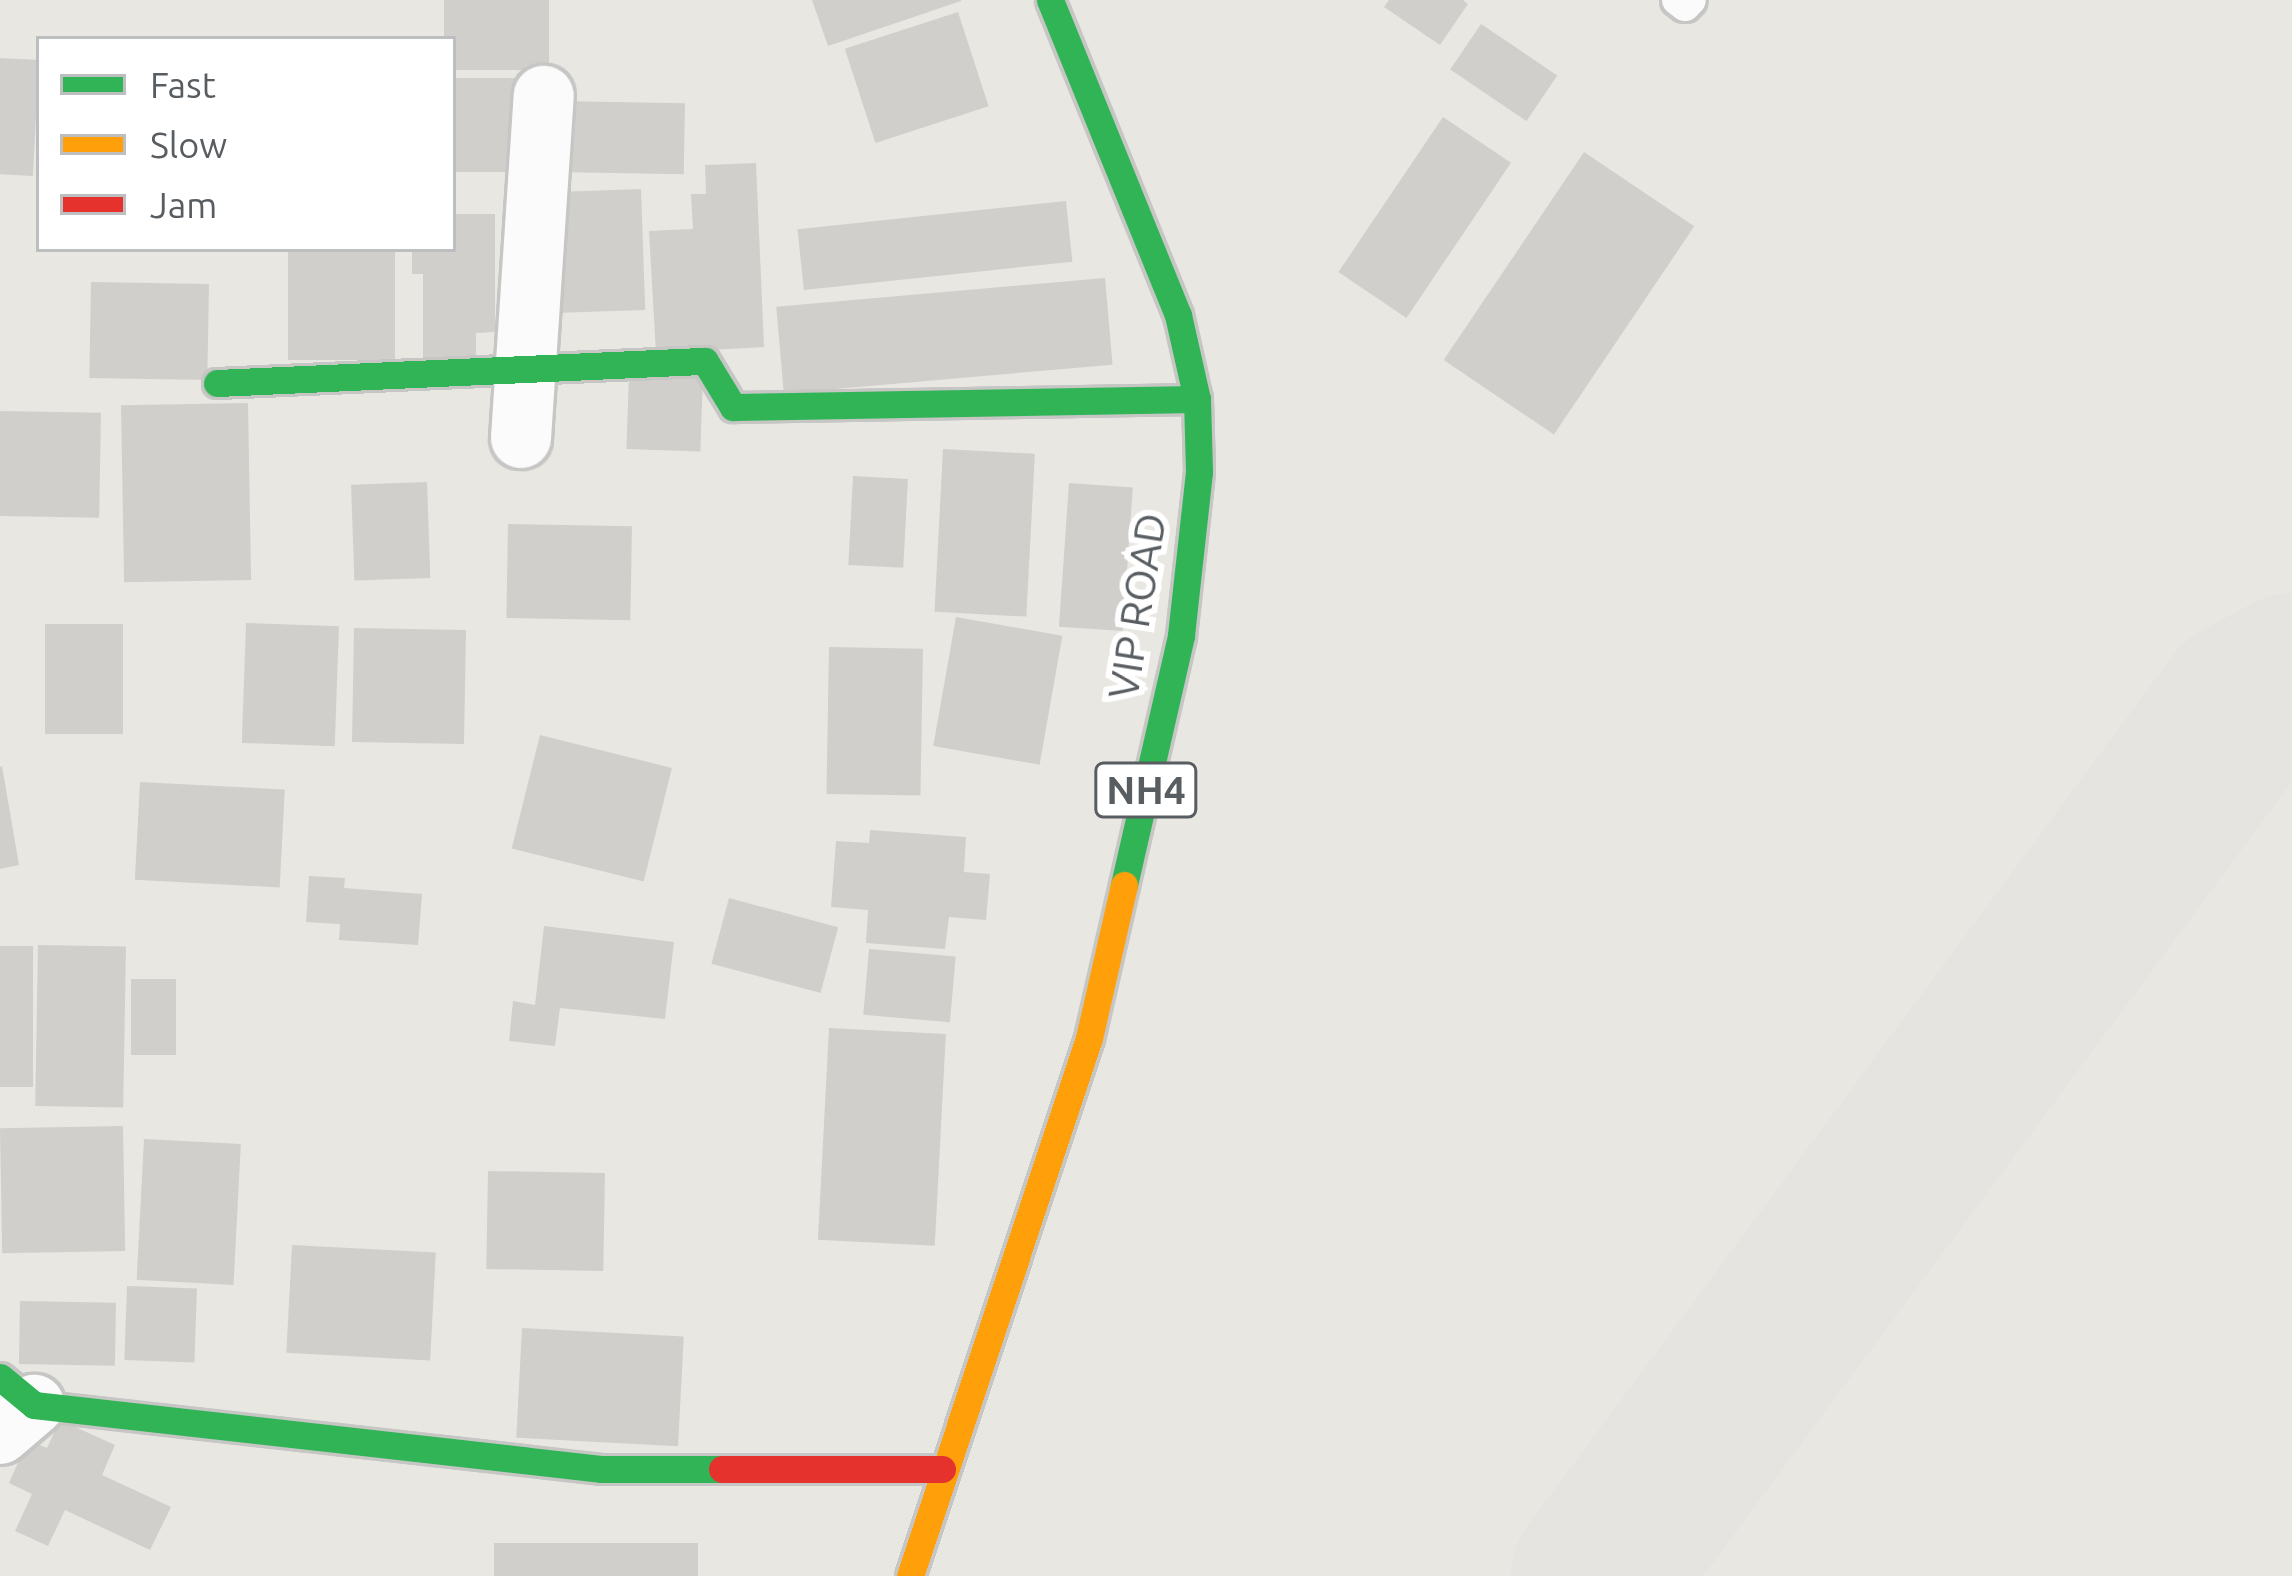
<!DOCTYPE html>
<html>
<head>
<meta charset="utf-8">
<style>
  body { margin:0 }
  #map { position:relative; width:2292px; height:1576px; overflow:hidden; background:#e9e7e2; font-family:Ubuntu,sans-serif }
  div>[style] { position:absolute }
  .taxiway>* { height:171px; margin:-85.5px; padding:0 85.5px; transform-origin:85.5px; border-radius:85.5px; background:#e5e4e1 }
  .building>* { inset:0; background:#d1cfcc; transform-origin:0 0 }
  .roads { filter:drop-shadow(3px 0 #c6c6c5) drop-shadow(-3px 0 #c6c6c5) drop-shadow(0 3px #c6c6c5) drop-shadow(0 -3px #c6c6c5) }
  .lane>* { height:30px; margin:-15px; padding:0 15px; transform-origin:15px; border-radius:15px; background:#fcfbfb }
  .street>* { height:60px; margin:-30px; padding:0 30px; transform-origin:30px; border-radius:30px; background:#fcfbfb }
  .fast>* { height:27px; margin:-13.5px; padding:0 13.5px; transform-origin:13.5px; border-radius:13.5px; background:#30b455 }
  .slow>* { height:27px; margin:-13.5px; padding:0 13.5px; transform-origin:13.5px; border-radius:13.5px; background:#ff9f0a }
  .jam>* { height:27px; margin:-13.5px; padding:0 13.5px; transform-origin:13.5px; border-radius:13.5px; background:#e5322d }
  span { translate:-50% -50%; white-space:nowrap; text-align:center; line-height:1.15; -webkit-text-stroke:12px #fff; paint-order:stroke }
  .shield-label span { padding:3px 9px; background:#fff; border:3px solid; border-radius:9px; -webkit-text-stroke-width:0 }
  .shield-label { font-size:39px; color:#585d61; font-weight:700 }
  .street-label { font-size:42px; color:#585d61 }
  .legend { position:absolute; left:36px; top:36px; width:420px; height:216px; box-sizing:border-box; background:#fff; border:3px solid #bcbec0; margin:0; padding:15px 21px; list-style:none; font-size:36px; color:#585d61 }
  .legend li { display:flex; align-items:center; gap:24px; height:60px }
  .legend b { width:60px; border:3px solid #bcbec0 }
</style>
</head>
<body>
<div id="map">
  <div class="taxiway">
    <i style="left:1596px;top:1576px;width:1083px;rotate:-53.45deg"></i>
    <i style="left:2241px;top:706px;width:58px;rotate:-28.8deg"></i>
  </div>
  <div class="building">
    <i style="left:444px;top:0;width:105px;height:70px"></i>
    <i style="clip-path:polygon(812px 0,961px 0,961px 1px,828px 46px)"></i>
    <i style="clip-path:polygon(1389px 0,1463px 0,1468px 4px,1440px 45px,1384px 7px)"></i>
    <i style="left:958px;top:12px;width:99px;height:119px;rotate:72deg"></i>
    <i style="left:1481px;top:24px;width:92px;height:55px;rotate:34deg"></i>
    <i style="left:0;top:58px;width:39px;height:116px;rotate:3deg"></i>
    <i style="left:453px;top:78px;width:69px;height:94px"></i>
    <i style="left:557px;top:101px;width:128px;height:71px;rotate:1deg"></i>
    <i style="left:1443px;top:117px;width:82px;height:187px;rotate:34deg"></i>
    <i style="left:1584px;top:152px;width:133px;height:251px;rotate:34deg"></i>
    <i style="clip-path:polygon(756px 163px,764px 347px,656px 353px,649px 231px,693px 229px,691px 194px,706px 194px,705px 165px)"></i>
    <i style="left:641px;top:189px;width:121px;height:91px;rotate:88deg"></i>
    <i style="left:1066px;top:201px;width:61px;height:270px;rotate:84deg"></i>
    <i style="clip-path:polygon(453px 214px,495px 214px,495px 332px,476px 333px,476px 360px,423px 360px,423px 274px,412px 274px,412px 249px,453px 249px)"></i>
    <i style="left:288px;top:249px;width:107px;height:111px"></i>
    <i style="left:1105px;top:278px;width:87px;height:330px;rotate:85deg"></i>
    <i style="left:91px;top:282px;width:118px;height:96px;rotate:1deg"></i>
    <i style="left:629px;top:374px;width:74px;height:75px;rotate:2deg"></i>
    <i style="left:248px;top:403px;width:177px;height:127px;rotate:89deg"></i>
    <i style="left:0;top:411px;width:101px;height:105px;rotate:1deg"></i>
    <i style="left:943px;top:449px;width:92px;height:163px;rotate:3deg"></i>
    <i style="left:853px;top:476px;width:55px;height:89px;rotate:3deg"></i>
    <i style="left:427px;top:482px;width:96px;height:76px;rotate:88deg"></i>
    <i style="left:1069px;top:483px;width:64px;height:144px;rotate:4deg"></i>
    <i style="left:508px;top:524px;width:124px;height:94px;rotate:1deg"></i>
    <i style="left:956px;top:617px;width:108px;height:131px;rotate:10deg"></i>
    <i style="left:246px;top:623px;width:93px;height:120px;rotate:2deg"></i>
    <i style="left:45px;top:624px;width:78px;height:110px"></i>
    <i style="left:354px;top:628px;width:112px;height:114px;rotate:1deg"></i>
    <i style="left:829px;top:647px;width:94px;height:147px;rotate:1deg"></i>
    <i style="left:540px;top:735px;width:136px;height:117px;rotate:14deg"></i>
    <i style="clip-path:polygon(2px 766px,19px 865px,0 869px,0 767px)"></i>
    <i style="left:140px;top:782px;width:145px;height:98px;rotate:3deg"></i>
    <i style="clip-path:polygon(870px 830px,966px 837px,964px 872px,990px 874px,986px 920px,949px 917px,945px 949px,866px 943px,868px 910px,831px 907px,836px 841px,869px 843px)"></i>
    <i style="clip-path:polygon(309px 876px,345px 878px,344px 888px,422px 894px,418px 945px,339px 940px,340px 924px,306px 922px)"></i>
    <i style="left:729px;top:898px;width:113px;height:68px;rotate:15deg"></i>
    <i style="clip-path:polygon(544px 926px,674px 942px,665px 1019px,560px 1008px,555px 1046px,509px 1041px,513px 1001px,535px 1005px)"></i>
    <i style="left:38px;top:945px;width:88px;height:161px;rotate:1deg"></i>
    <i style="left:0;top:946px;width:33px;height:141px"></i>
    <i style="left:869px;top:949px;width:87px;height:66px;rotate:5deg"></i>
    <i style="left:131px;top:979px;width:45px;height:76px"></i>
    <i style="left:829px;top:1028px;width:117px;height:212px;rotate:3deg"></i>
    <i style="left:123px;top:1126px;width:125px;height:123px;rotate:89deg"></i>
    <i style="left:144px;top:1139px;width:97px;height:141px;rotate:3deg"></i>
    <i style="left:488px;top:1171px;width:117px;height:98px;rotate:1deg"></i>
    <i style="left:292px;top:1245px;width:144px;height:108px;rotate:3deg"></i>
    <i style="left:127px;top:1286px;width:70px;height:74px;rotate:2deg"></i>
    <i style="left:20px;top:1301px;width:96px;height:63px;rotate:1deg"></i>
    <i style="left:522px;top:1328px;width:162px;height:110px;rotate:3deg"></i>
    <i style="clip-path:polygon(60px 1420px,115px 1445px,102px 1475px,171px 1507px,150px 1550px,65px 1510px,48px 1546px,15px 1531px,32px 1494px,9px 1483px,28px 1440px,47px 1448px)"></i>
    <i style="left:698px;top:1543px;width:33px;height:204px;rotate:90deg"></i>
  </div>
  <div class="roads">
    <div class="lane">
      <i style="left:1677px;top:0;width:10px;rotate:37deg"></i>
      <i style="left:1685px;top:6px;width:8px;rotate:-45deg"></i>
    </div>
    <div class="street">
      <i style="left:521px;top:438px;width:343px;rotate:-86.2deg"></i>
      <i style="left:0;top:1434px;width:45px;rotate:-40.5deg"></i>
    </div>
    <div class="fast">
      <i style="left:1050px;top:0;width:340px;rotate:67.9deg"></i>
      <i style="left:1178px;top:315px;width:86px;rotate:77.3deg"></i>
      <i style="left:1197px;top:399px;width:73px;rotate:88.4deg"></i>
      <i style="left:1199px;top:472px;width:165px;rotate:96.3deg"></i>
      <i style="left:1181px;top:636px;width:255px;rotate:102.9deg"></i>
      <i style="left:217px;top:383px;width:488px;rotate:-2.6deg"></i>
      <i style="left:705px;top:361px;width:54px;rotate:58.7deg"></i>
      <i style="left:733px;top:407px;width:464px;rotate:-1deg"></i>
      <i style="left:0;top:1377px;width:44px;rotate:39.5deg"></i>
      <i style="left:34px;top:1405px;width:572px;rotate:6.43deg"></i>
      <i style="left:602px;top:1469px;width:120px"></i>
    </div>
    <div class="slow">
      <i style="left:910px;top:1576px;width:567px;rotate:-71.6deg"></i>
      <i style="left:1089px;top:1038px;width:157px;rotate:-77.1deg"></i>
    </div>
    <div class="jam">
      <i style="left:722px;top:1469px;width:220px"></i>
    </div>
  </div>
  <div class="shield-label">
    <span style="left:1146px;top:790px">NH4</span>
  </div>
  <div class="street-label">
    <span style="left:1137px;top:606px;rotate:-81deg">VIP ROAD</span>
  </div>
  <ul class="legend">
  <li><b style="height:15px;background:#30b455"></b>Fast</li>
  <li><b style="height:15px;background:#ff9f0a"></b>Slow</li>
  <li><b style="height:15px;background:#e5322d"></b>Jam</li>
  </ul>
</div>
</body>
</html>
